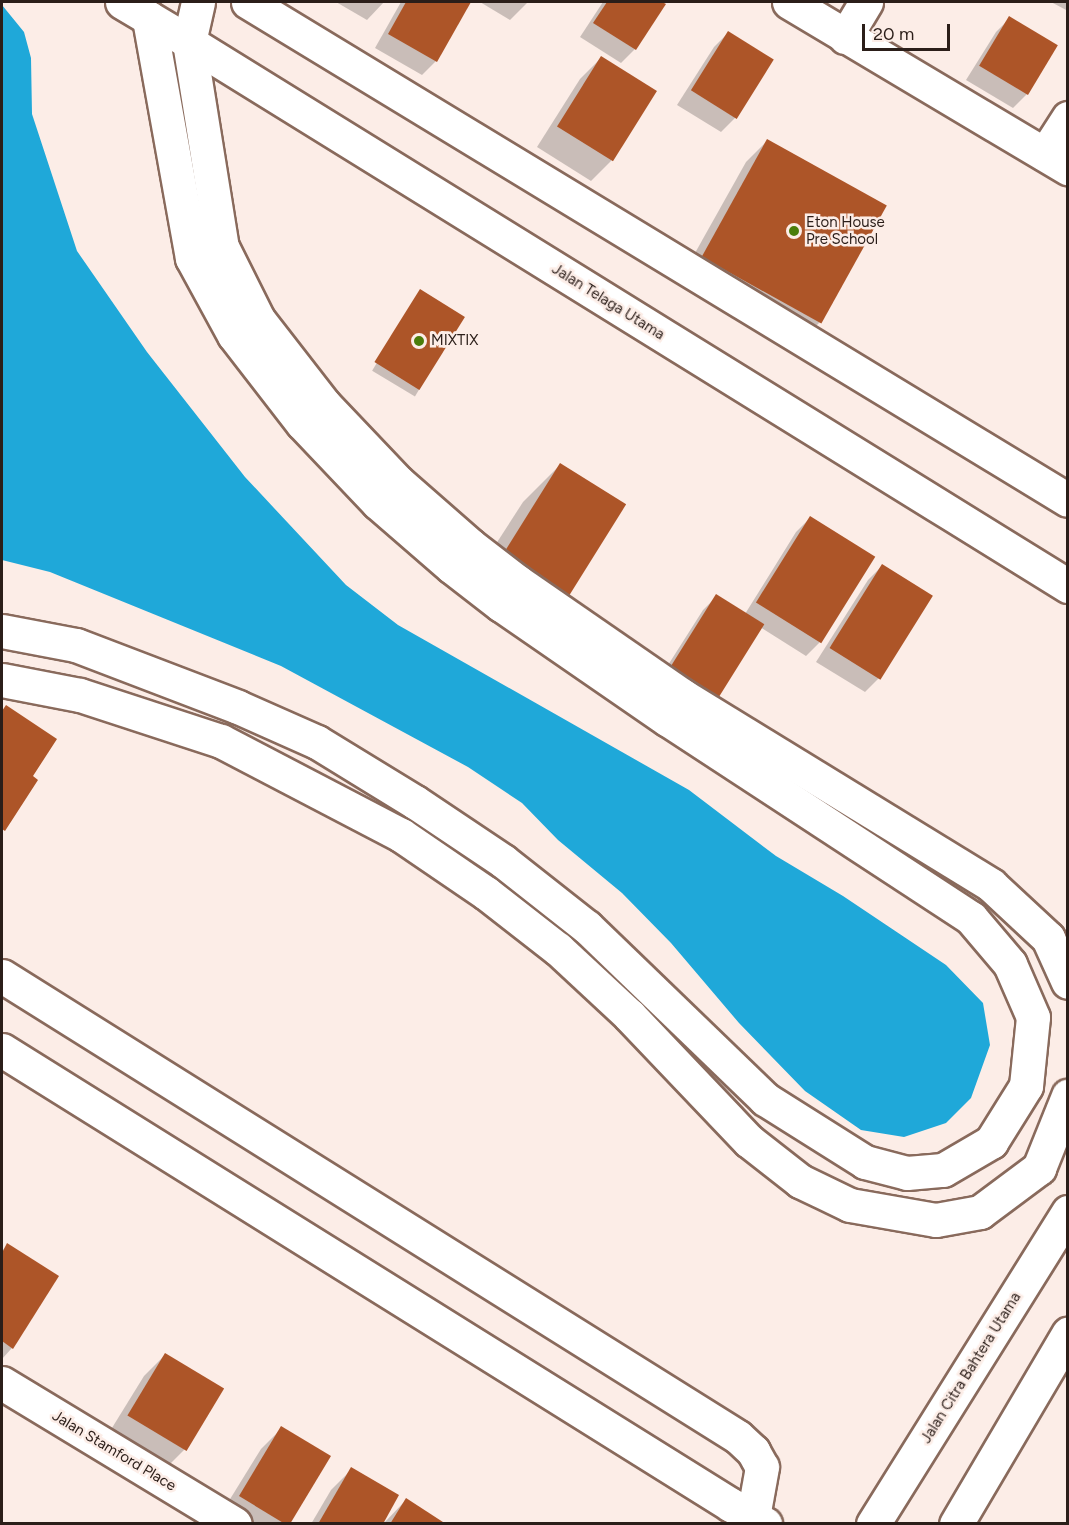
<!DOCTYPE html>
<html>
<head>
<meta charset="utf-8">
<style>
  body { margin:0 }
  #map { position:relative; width:1069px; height:1525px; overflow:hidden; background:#fcede7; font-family:Figtree,sans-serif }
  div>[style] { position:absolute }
  .water>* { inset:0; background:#1fa8d9 }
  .shadow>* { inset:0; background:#0003; transform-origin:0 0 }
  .building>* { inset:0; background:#ad5528; transform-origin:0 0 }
  .roads { filter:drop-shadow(2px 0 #896a5c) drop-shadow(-2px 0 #896a5c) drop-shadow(0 2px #896a5c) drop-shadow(0 -2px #896a5c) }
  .street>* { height:33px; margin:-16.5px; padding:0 16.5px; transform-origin:16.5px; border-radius:16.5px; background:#fff }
  .secondary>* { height:33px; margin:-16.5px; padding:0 16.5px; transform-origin:16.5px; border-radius:16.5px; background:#fff }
  .dots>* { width:16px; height:16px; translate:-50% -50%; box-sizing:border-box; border:3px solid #fcede7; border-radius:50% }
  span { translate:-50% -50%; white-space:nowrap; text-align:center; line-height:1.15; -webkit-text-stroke:5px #fcede7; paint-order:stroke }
  .poi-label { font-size:15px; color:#2b1e19 }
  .left { translate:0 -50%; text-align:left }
  .street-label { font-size:15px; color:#2b1e19 }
  .frame { position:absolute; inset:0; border:3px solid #2b1e19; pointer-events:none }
  .scale { position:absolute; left:862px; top:24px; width:88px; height:27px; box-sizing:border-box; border:3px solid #2b1e19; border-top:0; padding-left:8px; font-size:18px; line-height:21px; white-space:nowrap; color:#2b1e19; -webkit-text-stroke:4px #fcede7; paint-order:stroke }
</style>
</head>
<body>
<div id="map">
  <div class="water">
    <i style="clip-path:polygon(2px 5px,24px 32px,31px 58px,32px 114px,77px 251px,147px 352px,245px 477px,346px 585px,398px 625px,689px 790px,776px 856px,843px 896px,946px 965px,983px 1003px,990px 1045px,971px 1098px,946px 1123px,904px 1137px,861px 1130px,805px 1091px,739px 1023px,671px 943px,622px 893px,558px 840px,522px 803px,468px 767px,281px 666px,50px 572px,2px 560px)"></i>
  </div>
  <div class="shadow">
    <i style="clip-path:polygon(336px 2px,384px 2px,367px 20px)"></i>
    <i style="clip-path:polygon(401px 2px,469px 2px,436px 61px,422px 75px,375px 48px)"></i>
    <i style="clip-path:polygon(480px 2px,528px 2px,510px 20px)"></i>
    <i style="clip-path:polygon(603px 2px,659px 2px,663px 4px,635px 49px,621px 63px,580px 37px)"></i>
    <i style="clip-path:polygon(1051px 2px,1068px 2px,1068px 11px)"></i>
    <i style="clip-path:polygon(1010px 18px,1027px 94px,1013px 108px,966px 80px,996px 32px)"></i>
    <i style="clip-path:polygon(728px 33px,735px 118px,721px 132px,677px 105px,714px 47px)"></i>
    <i style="clip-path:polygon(601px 58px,612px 160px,591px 181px,537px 147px,580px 79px)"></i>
    <i style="clip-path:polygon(767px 141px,885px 206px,820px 322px,799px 343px,681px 278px,746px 162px)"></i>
    <i style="left:420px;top:291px;width:50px;height:93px;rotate:31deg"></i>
    <i style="clip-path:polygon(560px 465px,525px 639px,461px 598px,523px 502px)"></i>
    <i style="clip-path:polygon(810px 518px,820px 642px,806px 656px,760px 627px,656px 684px,703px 610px,717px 596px,745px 614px,796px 532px)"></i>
    <i style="clip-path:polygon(882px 566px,931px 596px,879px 678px,865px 692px,816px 662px,868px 580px)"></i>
    <i style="clip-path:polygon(6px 707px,31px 777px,36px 780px,2px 832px,2px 711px)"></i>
    <i style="clip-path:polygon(7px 1245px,12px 1348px,2px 1359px,2px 1251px)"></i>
    <i style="clip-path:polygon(165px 1355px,184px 1450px,163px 1471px,107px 1436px,144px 1376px)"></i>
    <i style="clip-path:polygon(282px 1428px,289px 1524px,230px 1524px,219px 1517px,261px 1449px)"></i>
    <i style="clip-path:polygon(352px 1469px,381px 1524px,311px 1524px,331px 1490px)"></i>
    <i style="clip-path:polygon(406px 1500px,443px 1524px,383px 1524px)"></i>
  </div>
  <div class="building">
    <i style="clip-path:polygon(406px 2px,471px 2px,437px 62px,388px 34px)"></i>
    <i style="clip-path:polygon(607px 2px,662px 2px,666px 4px,636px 50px,593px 23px)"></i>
    <i style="left:1009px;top:16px;width:57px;height:58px;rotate:31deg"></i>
    <i style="left:728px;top:31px;width:54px;height:70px;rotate:32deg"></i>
    <i style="left:601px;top:56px;width:66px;height:83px;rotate:32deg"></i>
    <i style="left:767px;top:139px;width:137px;height:135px;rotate:29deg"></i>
    <i style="left:420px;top:289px;width:53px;height:86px;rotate:32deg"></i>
    <i style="left:560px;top:463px;width:78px;height:116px;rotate:32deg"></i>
    <i style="left:810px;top:516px;width:77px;height:102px;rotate:32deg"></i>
    <i style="left:882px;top:564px;width:60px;height:99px;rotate:32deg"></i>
    <i style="left:716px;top:594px;width:57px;height:89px;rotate:32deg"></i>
    <i style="clip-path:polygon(6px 705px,57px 739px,33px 776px,38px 780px,5px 831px,2px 829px,2px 711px)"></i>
    <i style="clip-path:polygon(7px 1243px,59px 1276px,13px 1349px,2px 1341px,2px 1253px)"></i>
    <i style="left:165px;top:1353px;width:69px;height:73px;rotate:31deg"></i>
    <i style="clip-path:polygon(281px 1426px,331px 1456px,290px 1524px,285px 1524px,239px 1496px)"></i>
    <i style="clip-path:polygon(351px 1467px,399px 1495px,383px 1524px,318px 1524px)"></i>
    <i style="clip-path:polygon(406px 1498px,446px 1524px,390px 1524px)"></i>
  </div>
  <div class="roads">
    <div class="street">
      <i style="left:248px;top:2px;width:959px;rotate:31.27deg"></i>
      <i style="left:789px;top:2px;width:325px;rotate:30.8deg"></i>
      <i style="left:845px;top:37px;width:41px;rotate:-59deg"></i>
      <i style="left:189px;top:42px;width:208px;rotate:80.9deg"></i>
      <i style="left:222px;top:247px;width:80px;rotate:63.4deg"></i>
      <i style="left:258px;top:319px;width:108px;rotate:52.2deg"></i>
      <i style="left:324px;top:404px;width:108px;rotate:46.5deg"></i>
      <i style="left:398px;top:482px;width:96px;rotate:41.2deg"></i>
      <i style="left:470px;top:545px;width:61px;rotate:37.6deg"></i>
      <i style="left:518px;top:582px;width:201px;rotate:34.6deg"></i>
      <i style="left:683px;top:696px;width:361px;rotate:31.5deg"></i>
      <i style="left:991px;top:885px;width:78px;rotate:42.9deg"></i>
      <i style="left:1048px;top:938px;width:48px;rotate:65.6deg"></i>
      <i style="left:189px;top:42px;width:1034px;rotate:31.75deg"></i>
      <i style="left:1045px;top:154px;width:43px;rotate:-57.4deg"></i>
      <i style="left:2px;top:631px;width:75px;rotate:10.7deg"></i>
      <i style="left:76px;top:645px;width:173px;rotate:20.9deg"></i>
      <i style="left:238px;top:707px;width:86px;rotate:23.9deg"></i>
      <i style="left:317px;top:742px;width:115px;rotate:31.5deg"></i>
      <i style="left:415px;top:802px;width:106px;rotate:33.8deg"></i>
      <i style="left:503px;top:861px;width:107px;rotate:38.2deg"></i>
      <i style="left:587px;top:927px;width:248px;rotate:44deg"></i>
      <i style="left:765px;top:1099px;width:118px;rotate:32.2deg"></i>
      <i style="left:865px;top:1162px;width:43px;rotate:14.7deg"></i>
      <i style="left:907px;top:1173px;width:36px;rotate:-5deg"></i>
      <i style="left:943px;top:1170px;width:56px;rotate:-30.3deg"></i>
      <i style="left:991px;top:1142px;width:66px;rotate:-58deg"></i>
      <i style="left:1026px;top:1086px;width:69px;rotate:-84.2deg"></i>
      <i style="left:1033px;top:1017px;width:58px;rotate:-113.5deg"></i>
      <i style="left:1010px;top:964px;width:60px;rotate:-130.3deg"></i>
      <i style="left:971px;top:918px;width:362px;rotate:-146.8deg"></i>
      <i style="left:668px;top:720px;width:203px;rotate:-145.4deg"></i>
      <i style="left:501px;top:605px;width:62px;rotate:-142.2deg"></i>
      <i style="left:452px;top:567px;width:98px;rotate:-139.1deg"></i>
      <i style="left:378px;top:503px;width:110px;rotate:-133.5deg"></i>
      <i style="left:302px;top:423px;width:111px;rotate:-127.7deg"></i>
      <i style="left:234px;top:335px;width:88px;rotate:-118.6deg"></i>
      <i style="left:192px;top:258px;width:244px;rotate:-100.2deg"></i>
      <i style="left:2px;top:680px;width:79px;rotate:10.9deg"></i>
      <i style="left:80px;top:695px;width:148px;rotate:18.1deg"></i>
      <i style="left:221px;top:741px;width:203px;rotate:27.6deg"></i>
      <i style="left:401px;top:835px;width:103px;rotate:34.3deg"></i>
      <i style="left:486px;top:893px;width:91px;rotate:37.9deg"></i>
      <i style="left:558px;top:949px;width:97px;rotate:42.9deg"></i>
      <i style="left:629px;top:1015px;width:174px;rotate:46.4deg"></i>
      <i style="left:749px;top:1141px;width:65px;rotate:38.1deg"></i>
      <i style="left:800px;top:1181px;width:55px;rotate:25.6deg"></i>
      <i style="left:850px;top:1205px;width:87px;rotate:9.9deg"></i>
      <i style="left:936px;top:1220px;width:45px;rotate:-10.3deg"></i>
      <i style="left:980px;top:1212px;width:74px;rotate:-36.7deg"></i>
      <i style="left:1039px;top:1168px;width:78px;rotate:-68.1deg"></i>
      <i style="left:2px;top:976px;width:868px;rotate:32.06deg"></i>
      <i style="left:738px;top:1437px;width:21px;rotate:43deg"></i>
      <i style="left:753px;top:1451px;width:18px;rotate:61deg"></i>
      <i style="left:762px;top:1467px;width:51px;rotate:100.2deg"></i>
      <i style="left:2px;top:1050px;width:859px;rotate:31.97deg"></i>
      <i style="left:731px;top:1505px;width:39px;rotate:29deg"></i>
      <i style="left:2px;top:1383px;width:272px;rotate:31.2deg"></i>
      <i style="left:873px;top:1524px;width:368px;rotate:-58deg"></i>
      <i style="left:956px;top:1524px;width:221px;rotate:-59.5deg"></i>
    </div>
    <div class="secondary">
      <i style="left:122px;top:2px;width:78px;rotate:30.8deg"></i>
      <i style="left:189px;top:42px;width:41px;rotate:-77.3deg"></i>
    </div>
  </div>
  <div class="dots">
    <i style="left:794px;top:231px;background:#4b7d0a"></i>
    <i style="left:419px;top:341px;background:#4b7d0a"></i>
  </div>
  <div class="poi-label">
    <span class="left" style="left:806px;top:231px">Eton House<br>Pre School</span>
    <span class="left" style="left:431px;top:341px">MIXTIX</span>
  </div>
  <div class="street-label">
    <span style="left:608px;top:302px;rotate:32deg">Jalan Telaga Utama</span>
    <span style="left:971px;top:1368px;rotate:-58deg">Jalan Citra Bahtera Utama</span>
    <span style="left:114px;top:1451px;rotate:31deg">Jalan Stamford Place</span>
  </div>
  <div class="frame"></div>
  <div class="scale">20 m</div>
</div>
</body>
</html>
